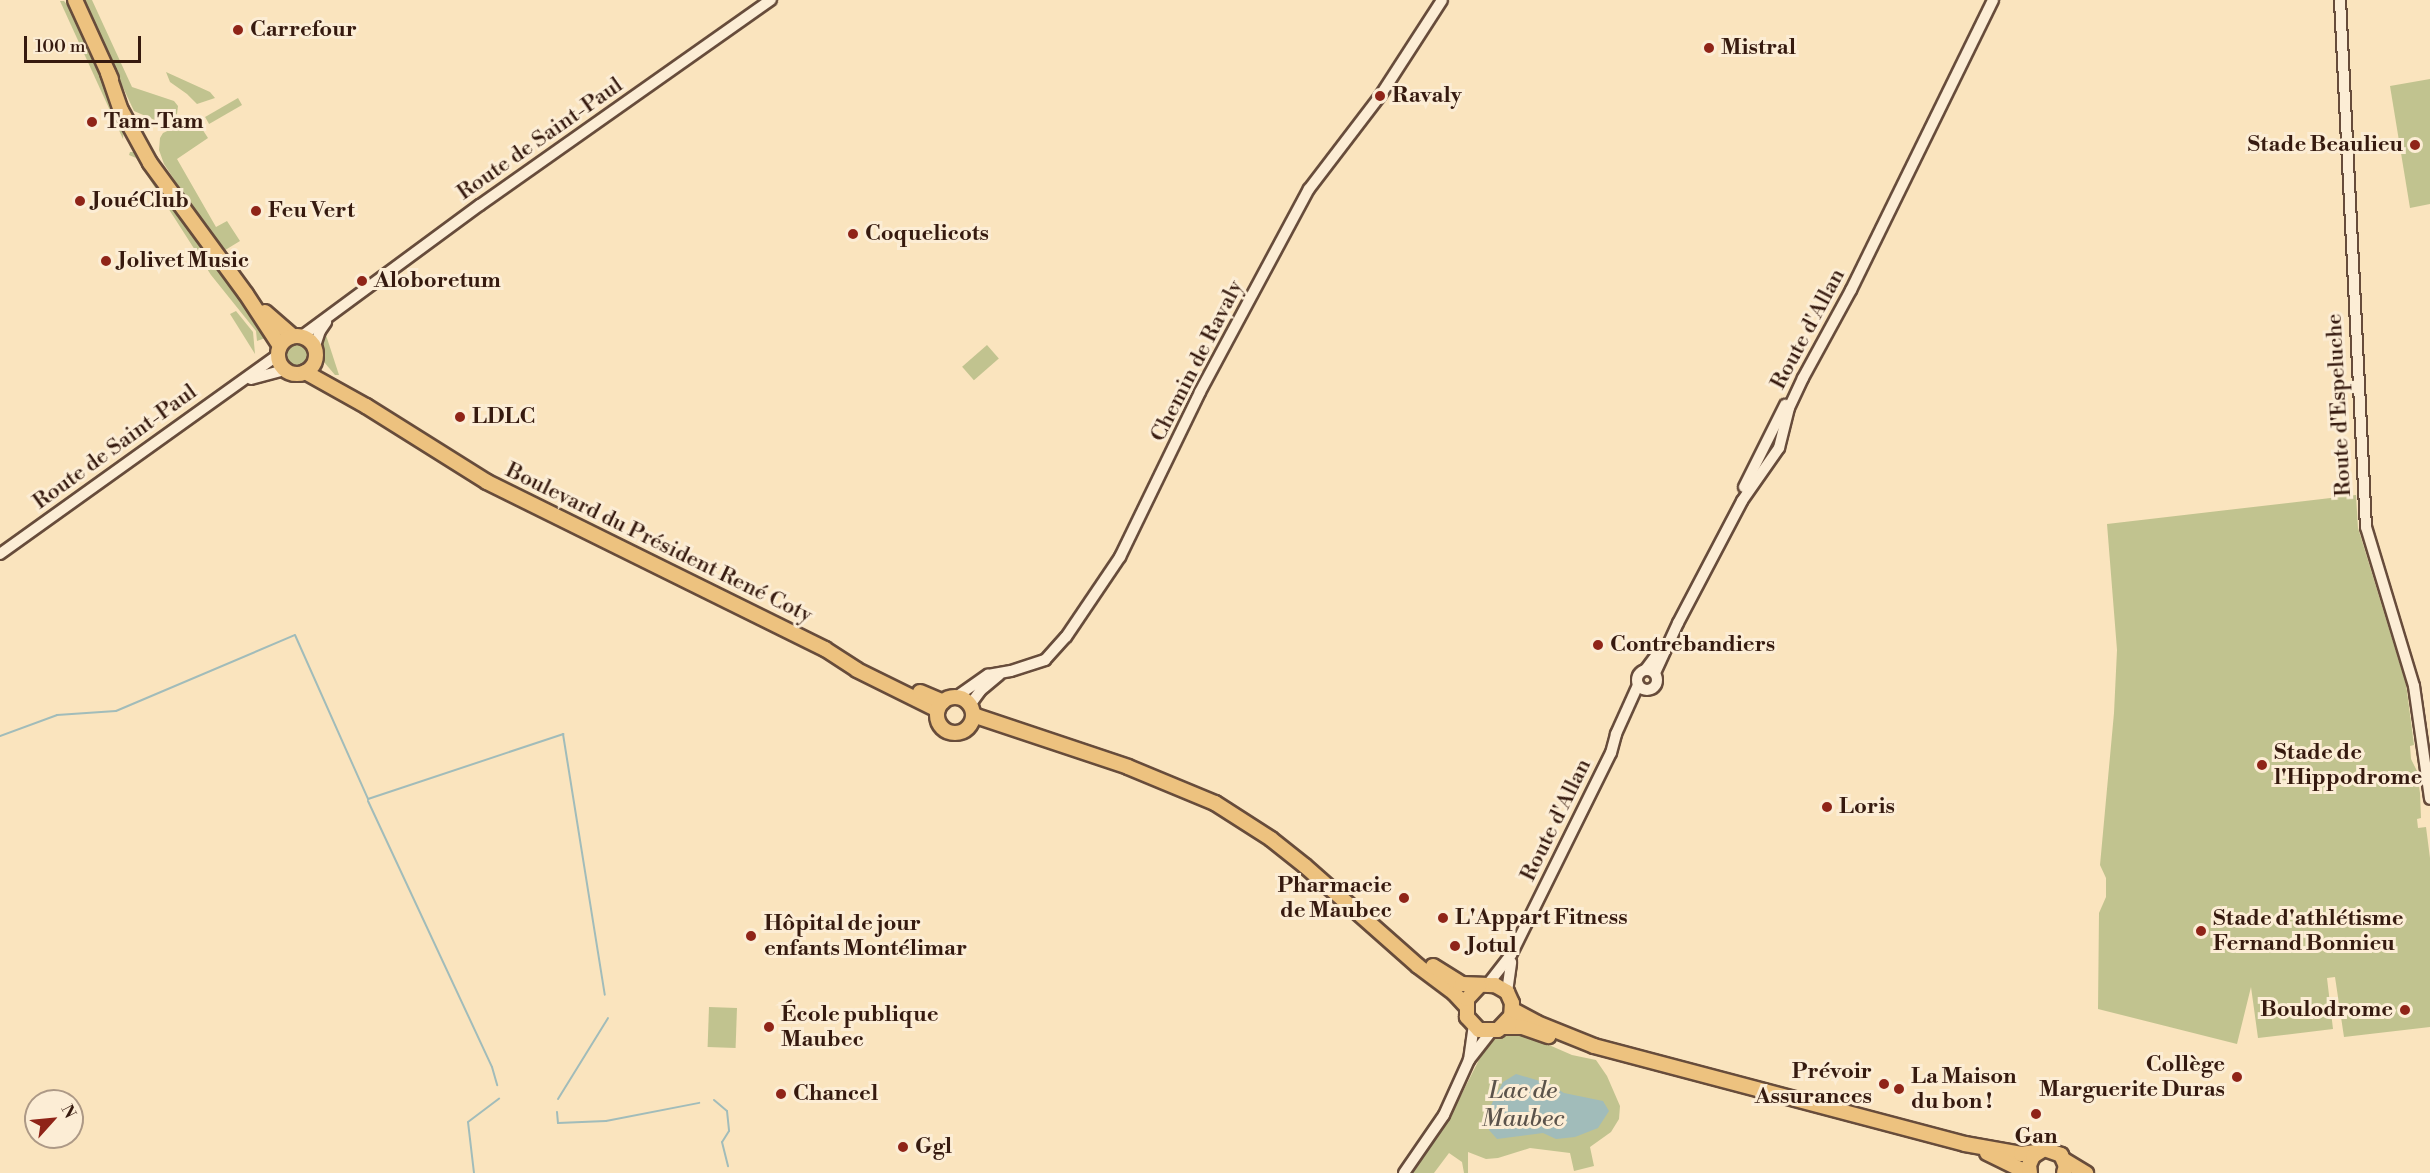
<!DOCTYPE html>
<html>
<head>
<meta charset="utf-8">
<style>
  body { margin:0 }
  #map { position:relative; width:2430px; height:1173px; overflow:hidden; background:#fae4be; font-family:"Libre Bodoni",serif }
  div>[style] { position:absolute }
  .green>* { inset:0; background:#c1c38f; transform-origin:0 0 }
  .round { border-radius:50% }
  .water>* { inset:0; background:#a1bcba }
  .stream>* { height:2px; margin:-1px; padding:0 1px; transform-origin:1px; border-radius:1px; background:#a1bcba }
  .roads { filter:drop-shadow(2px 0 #674c3b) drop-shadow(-2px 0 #674c3b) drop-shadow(0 2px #674c3b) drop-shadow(0 -2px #674c3b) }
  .minor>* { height:10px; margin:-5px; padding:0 5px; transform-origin:5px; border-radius:5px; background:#fcedd5 }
  .minor>.ring { margin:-5px; padding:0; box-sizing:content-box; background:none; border:10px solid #fcedd5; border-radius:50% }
  .major>* { height:14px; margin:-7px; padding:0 7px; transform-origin:7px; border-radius:7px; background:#edc27f }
  .major>.ring { margin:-7px; padding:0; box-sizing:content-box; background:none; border:14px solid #edc27f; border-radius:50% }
  .dots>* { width:16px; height:16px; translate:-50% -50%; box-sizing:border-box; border:3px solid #fcedd5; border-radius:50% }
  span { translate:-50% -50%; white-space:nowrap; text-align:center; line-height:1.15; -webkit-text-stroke:6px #fcedd5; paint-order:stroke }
  .poi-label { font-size:22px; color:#361a0f; font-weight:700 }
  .left { translate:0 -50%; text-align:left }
  .right { translate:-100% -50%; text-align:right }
  .street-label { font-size:22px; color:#361a0f }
  .water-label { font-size:24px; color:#5b534b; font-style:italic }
  .north { position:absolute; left:24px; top:1089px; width:60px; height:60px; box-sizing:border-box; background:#fcedd5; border:2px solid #ad9986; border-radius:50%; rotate:63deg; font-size:16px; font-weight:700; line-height:24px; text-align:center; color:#361a0f }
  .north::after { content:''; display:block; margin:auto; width:21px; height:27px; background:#8f2418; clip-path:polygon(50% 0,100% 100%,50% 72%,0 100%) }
  .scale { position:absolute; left:24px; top:36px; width:117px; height:27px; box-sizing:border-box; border:3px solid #361a0f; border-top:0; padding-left:8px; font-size:18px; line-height:21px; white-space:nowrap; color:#361a0f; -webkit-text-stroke:4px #fcedd5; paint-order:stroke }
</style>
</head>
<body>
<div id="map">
  <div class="green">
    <i style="clip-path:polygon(82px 0,92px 0,132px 87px,174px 101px,178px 106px,177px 114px,157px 121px,134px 111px)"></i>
    <i style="clip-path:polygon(60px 1px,64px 1px,70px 8px,124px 126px,123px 139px)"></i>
    <i style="clip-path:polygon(166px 72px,210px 92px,215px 98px,197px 104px,187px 94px,170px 82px)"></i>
    <i style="clip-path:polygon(2430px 79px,2430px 204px,2410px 208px,2390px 86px)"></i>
    <i style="left:238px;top:98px;width:8px;height:38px;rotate:60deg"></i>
    <i style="clip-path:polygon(195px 118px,208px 138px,177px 159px,216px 227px,227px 221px,240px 241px,222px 252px,164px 164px,159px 150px,160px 138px,163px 133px)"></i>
    <i style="clip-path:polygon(130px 152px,136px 152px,142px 158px,200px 247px,262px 324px,268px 335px,265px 338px,257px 341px,256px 331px,211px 275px,136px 158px,129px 155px)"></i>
    <i style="clip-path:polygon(236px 311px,253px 332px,255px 354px,230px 314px)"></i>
    <i style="clip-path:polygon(325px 332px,339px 375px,335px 375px,324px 362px,321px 339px)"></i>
    <i class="round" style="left:285px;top:343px;width:24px;height:24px"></i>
    <i style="left:987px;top:345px;width:18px;height:33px;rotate:49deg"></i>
    <i style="clip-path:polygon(2356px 495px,2358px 528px,2406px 684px,2414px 745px,2410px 746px,2411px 759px,2417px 771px,2420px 793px,2421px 818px,2417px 819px,2418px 828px,2426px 827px,2430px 858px,2430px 1027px,2344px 1037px,2335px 977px,2327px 978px,2333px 1029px,2258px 1038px,2251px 987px,2237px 1044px,2098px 1009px,2099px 913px,2106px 897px,2106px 878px,2100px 865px,2114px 713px,2117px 650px,2107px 524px)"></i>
    <i style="left:709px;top:1007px;width:28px;height:40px;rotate:2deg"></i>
    <i style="clip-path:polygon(1511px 1034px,1533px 1038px,1572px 1055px,1596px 1060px,1607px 1076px,1620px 1106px,1619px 1119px,1611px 1132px,1590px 1147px,1594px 1166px,1574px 1171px,1570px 1153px,1530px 1148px,1498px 1158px,1486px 1159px,1468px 1152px,1468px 1173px,1464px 1173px,1462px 1162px,1449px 1153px,1434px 1173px,1413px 1173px,1448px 1121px,1485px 1048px,1493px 1039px)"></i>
  </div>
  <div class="water">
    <i style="clip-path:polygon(1516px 1074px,1550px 1084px,1564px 1093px,1603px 1101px,1609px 1111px,1598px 1128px,1575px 1137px,1556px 1139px,1543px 1133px,1497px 1139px,1489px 1130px,1488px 1111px,1503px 1082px)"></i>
  </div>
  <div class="stream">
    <i style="left:0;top:736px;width:61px;rotate:-20.2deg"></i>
    <i style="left:57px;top:715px;width:59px;rotate:-3.9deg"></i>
    <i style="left:116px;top:711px;width:194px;rotate:-23deg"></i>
    <i style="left:295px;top:635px;width:180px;rotate:66deg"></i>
    <i style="left:368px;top:799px;width:206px;rotate:-18.4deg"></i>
    <i style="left:563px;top:734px;width:264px;rotate:80.9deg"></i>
    <i style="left:368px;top:801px;width:293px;rotate:65deg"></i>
    <i style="left:492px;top:1067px;width:19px;rotate:74deg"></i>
    <i style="left:558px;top:1099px;width:95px;rotate:-58.3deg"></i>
    <i style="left:714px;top:1100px;width:17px;rotate:40deg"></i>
    <i style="left:727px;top:1111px;width:20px;rotate:84deg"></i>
    <i style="left:729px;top:1131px;width:13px;rotate:122deg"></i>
    <i style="left:722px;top:1142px;width:25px;rotate:76deg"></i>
    <i style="left:557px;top:1112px;width:11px;rotate:85deg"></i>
    <i style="left:558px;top:1123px;width:48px;rotate:-2.4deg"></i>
    <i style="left:606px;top:1121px;width:95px;rotate:-11deg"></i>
    <i style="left:474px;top:1173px;width:51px;rotate:-96.7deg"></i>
    <i style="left:468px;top:1122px;width:39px;rotate:-37deg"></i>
  </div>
  <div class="roads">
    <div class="minor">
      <i style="left:2340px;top:0;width:528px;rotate:87.18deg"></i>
      <i style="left:2366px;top:527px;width:166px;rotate:73.2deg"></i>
      <i style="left:2414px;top:686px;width:114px;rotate:81.9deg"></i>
      <i style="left:302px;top:336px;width:221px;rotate:-36.4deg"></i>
      <i style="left:480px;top:205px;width:356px;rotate:-35.2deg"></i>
      <i style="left:315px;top:346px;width:16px;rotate:-72deg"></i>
      <i style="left:320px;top:331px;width:11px;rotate:-56deg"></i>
      <i style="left:251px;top:379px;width:35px;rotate:-15deg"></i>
      <i style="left:1744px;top:487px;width:92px;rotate:-63.4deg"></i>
      <i style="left:0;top:554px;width:342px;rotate:-35.6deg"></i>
      <i style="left:1646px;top:669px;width:20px;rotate:-53deg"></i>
      <i class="ring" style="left:1637px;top:670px;width:10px;height:10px"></i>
      <i style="left:1655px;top:673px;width:55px;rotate:-65.3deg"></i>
      <i style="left:1678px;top:623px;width:138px;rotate:-62.3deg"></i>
      <i style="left:1742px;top:501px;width:65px;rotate:-55.1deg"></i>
      <i style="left:1779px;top:448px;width:41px;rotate:-76deg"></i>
      <i style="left:1789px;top:408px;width:33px;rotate:-65deg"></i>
      <i style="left:1803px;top:378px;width:100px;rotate:-61.4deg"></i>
      <i style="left:1851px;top:290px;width:323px;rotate:-63.9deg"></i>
      <i style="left:956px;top:697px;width:39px;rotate:-35deg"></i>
      <i style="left:988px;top:675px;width:23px;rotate:-10deg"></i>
      <i style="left:1011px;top:671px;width:36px;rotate:-18deg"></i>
      <i style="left:1045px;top:660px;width:31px;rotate:-48deg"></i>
      <i style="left:1066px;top:637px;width:97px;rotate:-56deg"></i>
      <i style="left:1120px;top:557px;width:183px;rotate:-64.1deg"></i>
      <i style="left:1200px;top:392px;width:230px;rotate:-61.8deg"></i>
      <i style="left:1309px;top:189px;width:117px;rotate:-52.6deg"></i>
      <i style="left:1380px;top:96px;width:114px;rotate:-57.1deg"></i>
      <i style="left:970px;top:705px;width:17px;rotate:-54deg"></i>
      <i style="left:980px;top:691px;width:25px;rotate:-40deg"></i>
      <i style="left:1488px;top:984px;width:37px;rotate:-52deg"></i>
      <i style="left:1511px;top:955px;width:225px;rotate:-63.7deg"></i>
      <i style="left:1611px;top:753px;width:20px;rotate:-75deg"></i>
      <i style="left:1616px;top:734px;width:54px;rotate:-65.8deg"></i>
      <i style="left:1507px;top:992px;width:30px;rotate:-82deg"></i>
      <i style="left:1469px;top:1060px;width:36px;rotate:-52deg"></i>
      <i style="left:1404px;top:1173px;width:70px;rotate:-55.4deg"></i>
      <i style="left:1444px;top:1115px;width:60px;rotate:-65.6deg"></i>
      <i style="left:1469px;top:1060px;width:34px;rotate:-82deg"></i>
    </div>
    <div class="major">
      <i style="left:75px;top:0;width:87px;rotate:65.5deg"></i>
      <i style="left:108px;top:73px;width:39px;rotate:71deg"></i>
      <i style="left:121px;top:110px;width:60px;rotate:61.3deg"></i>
      <i style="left:150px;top:163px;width:162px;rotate:53.8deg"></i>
      <i style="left:246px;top:294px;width:62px;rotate:56.8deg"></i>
      <i style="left:265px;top:312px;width:37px;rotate:41deg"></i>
      <i class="ring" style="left:278px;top:336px;width:24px;height:24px"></i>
      <i style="left:305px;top:372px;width:70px;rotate:29.1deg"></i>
      <i style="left:366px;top:406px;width:143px;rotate:32.1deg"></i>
      <i style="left:487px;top:482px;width:377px;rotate:26.3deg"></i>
      <i style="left:825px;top:649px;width:38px;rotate:33deg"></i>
      <i style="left:857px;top:670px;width:90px;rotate:26.3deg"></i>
      <i style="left:920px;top:692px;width:25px;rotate:23deg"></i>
      <i class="ring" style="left:937px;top:697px;width:22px;height:22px"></i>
      <i style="left:973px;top:715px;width:163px;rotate:18.5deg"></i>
      <i style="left:1128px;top:767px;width:94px;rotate:22.5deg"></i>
      <i style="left:1215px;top:803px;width:67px;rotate:32.7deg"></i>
      <i style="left:1271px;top:839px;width:43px;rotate:38.5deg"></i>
      <i style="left:1305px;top:866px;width:151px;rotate:41.5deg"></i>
      <i style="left:1418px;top:966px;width:45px;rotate:36.9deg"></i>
      <i style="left:1454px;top:993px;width:16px;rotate:47deg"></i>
      <i style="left:1433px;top:966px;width:34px;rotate:32deg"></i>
      <i style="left:1462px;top:984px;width:33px;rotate:2deg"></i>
      <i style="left:1495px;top:985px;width:14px;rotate:30deg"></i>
      <i style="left:1507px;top:992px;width:12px;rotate:66deg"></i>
      <i style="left:1512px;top:1003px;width:13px;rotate:94deg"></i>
      <i style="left:1511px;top:1016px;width:19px;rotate:133deg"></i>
      <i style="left:1498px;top:1030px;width:19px;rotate:180deg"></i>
      <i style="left:1479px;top:1030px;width:18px;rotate:-133deg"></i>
      <i style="left:1467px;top:1017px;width:18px;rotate:-90deg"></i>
      <i style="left:1467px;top:999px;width:18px;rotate:-47deg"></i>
      <i style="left:1513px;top:1010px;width:27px;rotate:28deg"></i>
      <i style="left:1537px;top:1023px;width:61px;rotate:22deg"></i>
      <i style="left:1594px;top:1046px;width:384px;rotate:14.8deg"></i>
      <i style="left:1965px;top:1144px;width:57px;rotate:10.1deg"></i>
      <i style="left:2021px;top:1154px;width:15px;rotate:-8deg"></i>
      <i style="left:1503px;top:1027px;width:19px"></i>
      <i style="left:1522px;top:1027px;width:28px;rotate:19deg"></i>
      <i style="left:1987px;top:1153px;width:46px;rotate:26deg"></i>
      <i style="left:2064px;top:1160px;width:26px;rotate:31deg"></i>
      <i style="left:2030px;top:1173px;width:8px;rotate:-97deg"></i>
      <i style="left:2029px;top:1165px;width:10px;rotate:-66deg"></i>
      <i style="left:2033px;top:1156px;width:13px;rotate:-32deg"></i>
      <i style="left:2044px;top:1149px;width:18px;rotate:19deg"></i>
      <i style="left:2061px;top:1155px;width:12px;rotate:66deg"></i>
      <i style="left:2066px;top:1166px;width:7px;rotate:106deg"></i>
    </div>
  </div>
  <div class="dots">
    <i style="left:238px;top:30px;background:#8f2418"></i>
    <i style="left:1709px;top:48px;background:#8f2418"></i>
    <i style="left:1380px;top:96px;background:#8f2418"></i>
    <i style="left:92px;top:122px;background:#8f2418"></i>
    <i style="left:2415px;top:145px;background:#8f2418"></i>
    <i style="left:80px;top:201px;background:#8f2418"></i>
    <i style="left:256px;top:211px;background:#8f2418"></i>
    <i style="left:853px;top:234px;background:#8f2418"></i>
    <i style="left:106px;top:261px;background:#8f2418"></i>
    <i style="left:362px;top:281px;background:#8f2418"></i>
    <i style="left:460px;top:417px;background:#8f2418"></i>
    <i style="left:1598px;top:645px;background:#8f2418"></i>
    <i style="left:2262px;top:765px;background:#8f2418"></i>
    <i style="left:1827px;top:807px;background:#8f2418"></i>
    <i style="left:1404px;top:898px;background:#8f2418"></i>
    <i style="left:1443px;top:918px;background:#8f2418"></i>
    <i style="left:2201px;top:931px;background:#8f2418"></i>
    <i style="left:751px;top:936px;background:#8f2418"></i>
    <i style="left:1455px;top:946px;background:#8f2418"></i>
    <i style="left:2405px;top:1010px;background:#8f2418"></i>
    <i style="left:769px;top:1027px;background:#8f2418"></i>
    <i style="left:2237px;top:1077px;background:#8f2418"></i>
    <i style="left:1884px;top:1084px;background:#8f2418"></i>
    <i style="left:1899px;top:1089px;background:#8f2418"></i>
    <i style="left:781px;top:1094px;background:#8f2418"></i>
    <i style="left:2036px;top:1114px;background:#8f2418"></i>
    <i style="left:903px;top:1147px;background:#8f2418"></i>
  </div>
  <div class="poi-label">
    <span class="left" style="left:250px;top:30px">Carrefour</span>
    <span class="left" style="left:1721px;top:48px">Mistral</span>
    <span class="left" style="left:1392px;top:96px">Ravaly</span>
    <span class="left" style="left:104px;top:122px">Tam-Tam</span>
    <span class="right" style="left:2403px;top:145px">Stade Beaulieu</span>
    <span class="left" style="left:92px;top:201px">JouéClub</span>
    <span class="left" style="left:268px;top:211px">Feu Vert</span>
    <span class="left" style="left:865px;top:234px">Coquelicots</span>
    <span class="left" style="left:118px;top:261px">Jolivet Music</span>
    <span class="left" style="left:374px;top:281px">Aloboretum</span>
    <span class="left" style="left:472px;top:417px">LDLC</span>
    <span class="left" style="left:1610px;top:645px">Contrebandiers</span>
    <span class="left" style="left:2274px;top:765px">Stade de<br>l'Hippodrome</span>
    <span class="left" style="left:1839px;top:807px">Loris</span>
    <span class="right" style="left:1392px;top:898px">Pharmacie<br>de Maubec</span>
    <span class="left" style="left:1455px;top:918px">L'Appart Fitness</span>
    <span class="left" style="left:2213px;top:931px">Stade d'athlétisme<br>Fernand Bonnieu</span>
    <span class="left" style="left:764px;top:936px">Hôpital de jour<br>enfants Montélimar</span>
    <span class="left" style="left:1467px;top:946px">Jotul</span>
    <span class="right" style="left:2393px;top:1010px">Boulodrome</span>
    <span class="left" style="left:781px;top:1027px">École publique<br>Maubec</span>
    <span class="right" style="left:2225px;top:1077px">Collège<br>Marguerite Duras</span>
    <span class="right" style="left:1872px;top:1084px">Prévoir<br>Assurances</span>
    <span class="left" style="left:1911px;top:1089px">La Maison<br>du bon !</span>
    <span class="left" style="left:793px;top:1094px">Chancel</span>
    <span style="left:2036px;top:1137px">Gan</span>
    <span class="left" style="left:915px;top:1147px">Ggl</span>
  </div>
  <div class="street-label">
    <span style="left:540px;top:139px;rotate:-35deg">Route de Saint-Paul</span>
    <span style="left:1808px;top:329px;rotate:-62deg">Route d'Allan</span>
    <span style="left:1197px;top:361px;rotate:-63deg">Chemin de Ravaly</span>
    <span style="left:2339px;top:405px;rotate:-93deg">Route d'Espeluche</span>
    <span style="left:115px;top:447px;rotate:-36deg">Route de Saint-Paul</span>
    <span style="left:659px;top:543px;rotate:26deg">Boulevard du Président René Coty</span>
    <span style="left:1556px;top:820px;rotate:-64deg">Route d'Allan</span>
  </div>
  <div class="water-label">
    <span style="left:1523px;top:1106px">Lac de<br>Maubec</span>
  </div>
  <div class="north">N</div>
  <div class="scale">100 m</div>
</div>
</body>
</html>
